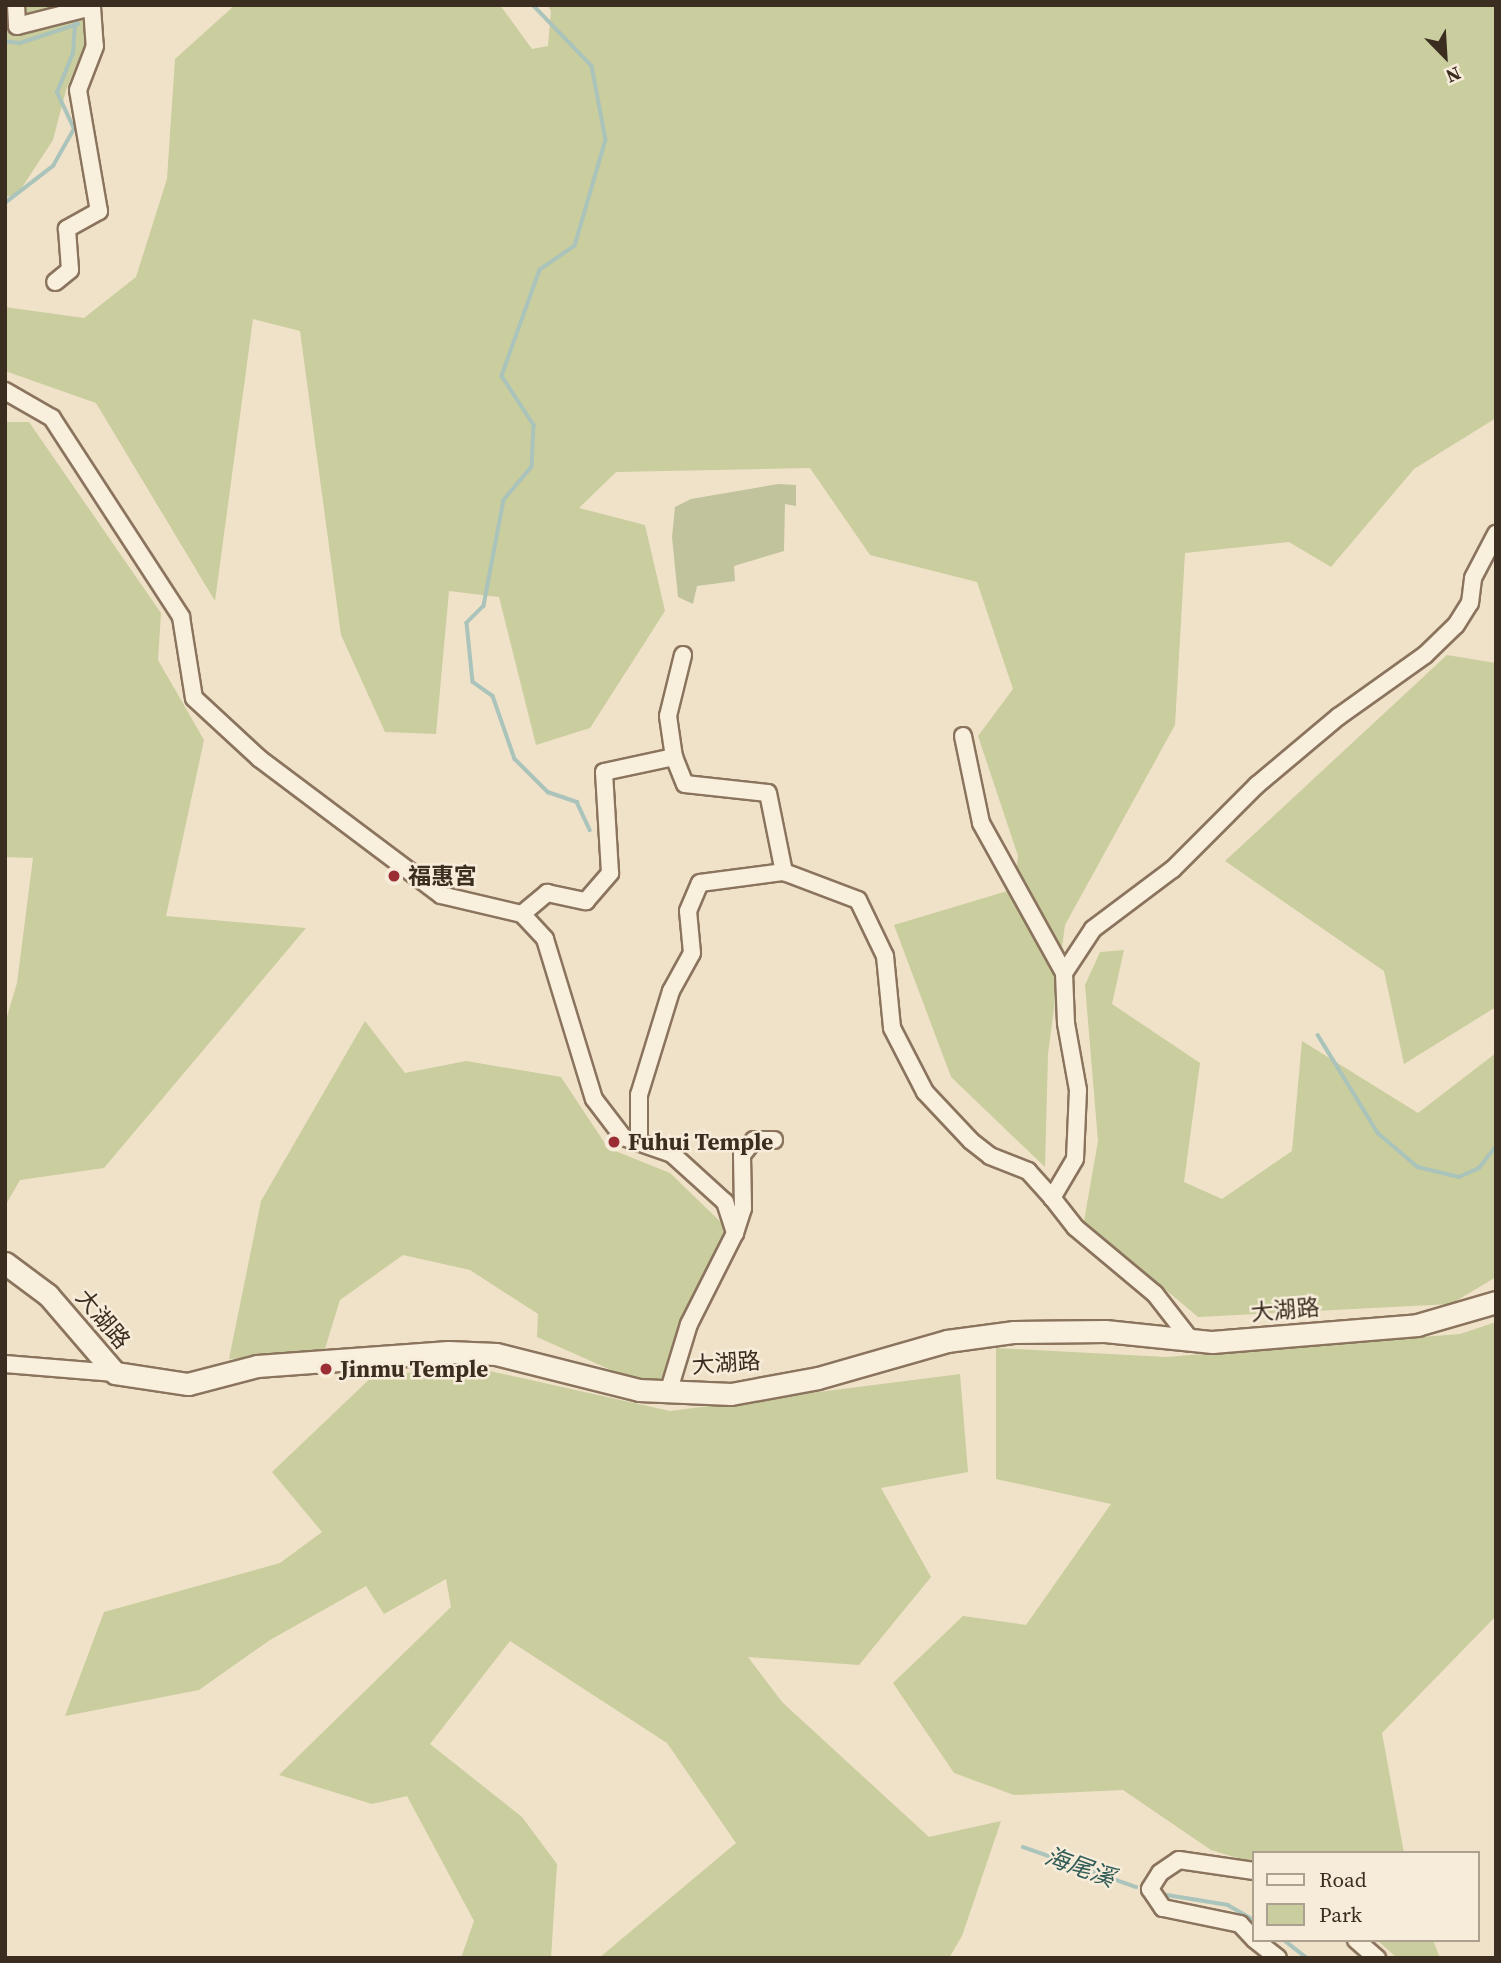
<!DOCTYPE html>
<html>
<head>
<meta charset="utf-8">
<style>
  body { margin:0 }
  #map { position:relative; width:1501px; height:1963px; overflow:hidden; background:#efe2c9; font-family:"Source Serif 4","Noto Sans TC",serif }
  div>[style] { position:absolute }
  .green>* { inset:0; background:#cacd9d }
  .cemetery>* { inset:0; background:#c0c39b }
  .stream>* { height:3.5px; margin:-1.75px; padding:0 1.75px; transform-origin:1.75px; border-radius:1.75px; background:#aac3bb }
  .roads { filter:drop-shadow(2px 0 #8b745e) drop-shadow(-2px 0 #8b745e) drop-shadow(0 2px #8b745e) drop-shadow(0 -2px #8b745e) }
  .street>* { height:16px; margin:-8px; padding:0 8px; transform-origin:8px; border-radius:8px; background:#f9efdd }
  .secondary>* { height:21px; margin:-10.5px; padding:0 10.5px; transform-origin:10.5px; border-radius:10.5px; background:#f9efdd }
  .dots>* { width:19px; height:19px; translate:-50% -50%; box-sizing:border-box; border:4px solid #f6ecd9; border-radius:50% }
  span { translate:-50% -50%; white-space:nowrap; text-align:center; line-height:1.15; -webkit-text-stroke:5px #f6ecd9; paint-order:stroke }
  .poi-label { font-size:23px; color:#3c2d21; font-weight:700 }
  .left { translate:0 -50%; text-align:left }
  .street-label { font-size:23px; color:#3c2d21 }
  .water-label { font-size:24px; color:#315b57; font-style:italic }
  .frame { position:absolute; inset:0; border:7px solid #3c2d21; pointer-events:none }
  .legend { position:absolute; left:1252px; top:1851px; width:228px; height:91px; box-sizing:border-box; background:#f6ecd9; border:2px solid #aca08f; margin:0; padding:9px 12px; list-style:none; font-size:21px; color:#3c2d21 }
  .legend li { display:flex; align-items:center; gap:14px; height:35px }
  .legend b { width:35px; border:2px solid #aca08f }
  .north { position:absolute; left:1410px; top:21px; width:70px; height:70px; -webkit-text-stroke:5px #f6ecd9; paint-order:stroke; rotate:156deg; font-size:19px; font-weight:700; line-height:28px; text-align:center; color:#3c2d21 }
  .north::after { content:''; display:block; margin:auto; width:24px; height:32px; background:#3c2d21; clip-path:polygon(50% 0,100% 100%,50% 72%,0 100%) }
</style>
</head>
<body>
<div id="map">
  <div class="green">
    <i style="clip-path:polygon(5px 5px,85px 5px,88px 36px,66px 90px,53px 140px,17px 195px,5px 197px)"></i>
    <i style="clip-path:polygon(235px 5px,500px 5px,532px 49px,548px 46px,551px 11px,547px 5px,1496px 5px,1496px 418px,1414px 469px,1331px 567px,1289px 542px,1185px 553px,1175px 725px,1065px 925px,1048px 1054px,1045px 1167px,951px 1077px,894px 925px,1014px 889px,1018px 856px,978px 736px,1013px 689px,977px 582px,870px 555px,810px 468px,616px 472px,579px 508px,645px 525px,665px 611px,590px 728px,536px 745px,499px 597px,449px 591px,436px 734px,385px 732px,341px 635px,300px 331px,253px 319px,215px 601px,96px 403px,5px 371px,5px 307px,84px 318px,136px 277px,167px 179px,175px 59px)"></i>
    <i style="clip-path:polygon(5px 422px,29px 422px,161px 613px,158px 660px,204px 740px,166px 916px,306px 928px,104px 1168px,20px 1180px,5px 1206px,5px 1023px,17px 983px,33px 858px,5px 857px)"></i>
    <i style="clip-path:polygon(1447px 655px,1496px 663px,1496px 1007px,1404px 1064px,1384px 971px,1225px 861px)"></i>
    <i style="clip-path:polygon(1124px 950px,1112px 1004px,1200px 1063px,1184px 1182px,1222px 1199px,1292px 1151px,1302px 1041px,1418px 1113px,1496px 1053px,1496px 1277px,1451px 1304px,1198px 1317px,1084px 1221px,1098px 1141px,1085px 985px,1100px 952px)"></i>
    <i style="clip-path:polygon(365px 1021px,405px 1073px,466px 1061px,561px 1077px,608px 1148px,670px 1173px,729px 1230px,661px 1382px,629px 1378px,537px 1337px,538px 1314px,470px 1270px,403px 1255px,340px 1300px,323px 1355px,229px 1359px,261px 1201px)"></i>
    <i style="clip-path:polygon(1496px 1322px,1496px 1616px,1382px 1733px,1404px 1853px,1254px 1853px,1254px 1863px,1211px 1850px,1123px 1790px,1014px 1795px,954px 1773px,893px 1683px,963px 1616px,1026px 1625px,1111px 1504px,996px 1479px,996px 1348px,1166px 1357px,1460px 1334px)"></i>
    <i style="clip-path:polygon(485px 1370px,670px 1411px,960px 1374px,968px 1472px,881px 1488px,931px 1577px,859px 1665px,748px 1657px,782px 1702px,929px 1837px,1001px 1821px,962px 1936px,949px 1958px,599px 1958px,736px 1843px,667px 1743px,510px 1641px,430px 1744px,522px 1817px,557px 1864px,551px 1958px,461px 1958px,474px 1921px,407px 1796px,372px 1804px,279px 1775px,451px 1607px,446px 1579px,384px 1614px,366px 1586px,270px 1640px,199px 1690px,65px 1716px,104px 1612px,280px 1563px,322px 1532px,272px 1472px,375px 1374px)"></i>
    <i style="clip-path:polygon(1377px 1940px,1433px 1940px,1440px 1958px,1397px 1958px)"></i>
  </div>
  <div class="cemetery">
    <i style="clip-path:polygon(778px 484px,796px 485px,796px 506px,785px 504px,784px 551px,734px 566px,735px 581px,697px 586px,693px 604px,678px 597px,672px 537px,675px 507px,691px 499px)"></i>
  </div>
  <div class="stream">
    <i style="left:533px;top:5px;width:85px;rotate:46deg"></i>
    <i style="left:592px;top:66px;width:75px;rotate:79.3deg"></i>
    <i style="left:606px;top:140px;width:110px;rotate:106.3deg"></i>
    <i style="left:575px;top:246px;width:42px;rotate:145.6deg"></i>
    <i style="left:540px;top:270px;width:113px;rotate:109.7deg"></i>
    <i style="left:502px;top:376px;width:59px;rotate:56.9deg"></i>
    <i style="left:534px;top:425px;width:42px;rotate:92.7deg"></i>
    <i style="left:532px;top:467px;width:43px;rotate:130.3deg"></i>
    <i style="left:504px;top:500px;width:108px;rotate:100.7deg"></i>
    <i style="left:484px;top:606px;width:24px;rotate:135deg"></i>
    <i style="left:467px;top:623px;width:59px;rotate:84.2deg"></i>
    <i style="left:473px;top:682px;width:24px;rotate:35deg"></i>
    <i style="left:493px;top:696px;width:67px;rotate:70.8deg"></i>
    <i style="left:515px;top:759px;width:47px;rotate:45deg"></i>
    <i style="left:548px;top:792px;width:31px;rotate:19deg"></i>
    <i style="left:577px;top:802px;width:31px;rotate:65deg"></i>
    <i style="left:5px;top:41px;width:15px;rotate:8deg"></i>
    <i style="left:20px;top:43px;width:61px;rotate:-18.1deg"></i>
    <i style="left:5px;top:203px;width:61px;rotate:-37.6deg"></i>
    <i style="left:53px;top:166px;width:43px;rotate:-60.4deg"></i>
    <i style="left:74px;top:129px;width:40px;rotate:-115deg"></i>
    <i style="left:57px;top:93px;width:43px;rotate:-68.2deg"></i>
    <i style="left:73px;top:53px;width:39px;rotate:-86deg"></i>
    <i style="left:1318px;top:1035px;width:115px;rotate:58.5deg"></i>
    <i style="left:1378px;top:1133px;width:52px;rotate:40.4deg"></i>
    <i style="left:1418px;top:1167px;width:42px;rotate:13.7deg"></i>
    <i style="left:1459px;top:1177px;width:22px;rotate:-24deg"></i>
    <i style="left:1479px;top:1168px;width:28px;rotate:-52deg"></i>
    <i style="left:1023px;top:1847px;width:120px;rotate:19.5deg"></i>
    <i style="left:1161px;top:1894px;width:68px;rotate:9.3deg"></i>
    <i style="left:1228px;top:1905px;width:30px;rotate:30deg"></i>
    <i style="left:1284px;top:1940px;width:29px;rotate:38deg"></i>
  </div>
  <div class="roads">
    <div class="street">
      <i style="left:16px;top:5px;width:21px;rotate:87deg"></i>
      <i style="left:17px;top:26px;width:77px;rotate:-14.2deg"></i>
      <i style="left:92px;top:7px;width:39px;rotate:86deg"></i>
      <i style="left:95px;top:46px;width:47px;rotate:111.1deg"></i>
      <i style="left:78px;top:90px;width:123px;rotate:80.2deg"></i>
      <i style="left:99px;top:211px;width:37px;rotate:151deg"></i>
      <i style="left:67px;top:229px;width:41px;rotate:85.8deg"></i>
      <i style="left:70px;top:270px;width:19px;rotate:141deg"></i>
      <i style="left:5px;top:391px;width:54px;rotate:29.9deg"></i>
      <i style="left:52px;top:418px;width:237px;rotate:57deg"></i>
      <i style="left:181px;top:617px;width:82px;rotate:80.9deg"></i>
      <i style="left:194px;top:698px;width:90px;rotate:42.7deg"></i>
      <i style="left:260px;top:759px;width:226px;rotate:36.9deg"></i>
      <i style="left:441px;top:895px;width:83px;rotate:13.2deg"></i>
      <i style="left:522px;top:914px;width:34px;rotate:47deg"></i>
      <i style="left:545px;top:939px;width:167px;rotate:73deg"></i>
      <i style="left:594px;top:1099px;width:48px;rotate:52.7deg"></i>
      <i style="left:623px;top:1137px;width:52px;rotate:19.1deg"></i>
      <i style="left:672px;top:1154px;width:72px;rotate:42.2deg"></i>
      <i style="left:725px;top:1202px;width:33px;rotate:72deg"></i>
      <i style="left:735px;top:1233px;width:102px;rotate:116.8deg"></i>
      <i style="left:689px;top:1324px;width:72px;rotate:106.9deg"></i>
      <i style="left:683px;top:655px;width:63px;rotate:103.8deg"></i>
      <i style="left:668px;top:716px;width:41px;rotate:81.7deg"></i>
      <i style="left:674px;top:757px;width:29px;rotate:68deg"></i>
      <i style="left:685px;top:784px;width:83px;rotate:6.2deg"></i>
      <i style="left:768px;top:793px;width:81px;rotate:78.6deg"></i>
      <i style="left:963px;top:736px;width:89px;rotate:78.3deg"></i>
      <i style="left:981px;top:823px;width:171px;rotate:61deg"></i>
      <i style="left:522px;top:914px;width:33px;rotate:-40deg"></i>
      <i style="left:547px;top:893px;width:40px;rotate:12deg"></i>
      <i style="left:586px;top:901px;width:37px;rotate:-49deg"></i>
      <i style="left:610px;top:873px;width:101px;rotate:-93.4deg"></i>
      <i style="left:604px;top:772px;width:72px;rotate:-12.1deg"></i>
      <i style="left:639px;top:1142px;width:47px;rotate:-90deg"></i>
      <i style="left:639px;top:1095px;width:109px;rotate:-72.9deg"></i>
      <i style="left:671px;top:991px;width:43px;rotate:-61.1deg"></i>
      <i style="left:692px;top:953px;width:42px;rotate:-95.4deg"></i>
      <i style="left:688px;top:911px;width:30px;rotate:-67deg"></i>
      <i style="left:700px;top:883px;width:85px;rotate:-7.5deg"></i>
      <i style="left:784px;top:872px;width:79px;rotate:20.7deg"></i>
      <i style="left:858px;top:900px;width:62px;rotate:64.3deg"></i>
      <i style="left:885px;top:956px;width:72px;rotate:84.4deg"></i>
      <i style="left:892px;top:1028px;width:72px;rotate:62.7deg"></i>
      <i style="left:925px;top:1092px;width:67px;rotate:46.8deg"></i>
      <i style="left:971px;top:1141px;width:24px;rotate:38deg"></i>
      <i style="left:990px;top:1156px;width:41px;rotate:21.5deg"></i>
      <i style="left:1028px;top:1171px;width:36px;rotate:48deg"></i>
      <i style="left:735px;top:1233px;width:26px;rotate:-72deg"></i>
      <i style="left:743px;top:1208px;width:53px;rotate:-91.1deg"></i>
      <i style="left:742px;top:1155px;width:19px;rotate:-51deg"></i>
      <i style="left:754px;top:1140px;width:20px"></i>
      <i style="left:1190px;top:1339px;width:57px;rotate:-127.9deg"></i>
      <i style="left:1155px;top:1294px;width:104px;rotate:-140.1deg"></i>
      <i style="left:1075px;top:1227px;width:37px;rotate:-128deg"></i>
      <i style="left:1052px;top:1198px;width:45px;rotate:-59.5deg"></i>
      <i style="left:1075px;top:1159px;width:69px;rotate:-87.5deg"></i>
      <i style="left:1078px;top:1090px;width:68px;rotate:-100.2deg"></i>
      <i style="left:1066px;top:1023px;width:50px;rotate:-92.3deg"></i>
      <i style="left:1064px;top:973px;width:53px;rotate:-56.6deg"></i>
      <i style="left:1093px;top:929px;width:100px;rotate:-36.9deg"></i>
      <i style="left:1173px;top:869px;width:119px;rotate:-45deg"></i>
      <i style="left:1257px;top:785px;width:106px;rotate:-40deg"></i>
      <i style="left:1338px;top:717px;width:107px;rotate:-35.5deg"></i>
      <i style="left:1425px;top:655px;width:43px;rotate:-44.1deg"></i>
      <i style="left:1456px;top:625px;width:26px;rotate:-58deg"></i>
      <i style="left:1470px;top:603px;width:25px;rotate:-83deg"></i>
      <i style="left:1473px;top:578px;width:50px;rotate:-62.4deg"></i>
      <i style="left:5px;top:1364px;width:110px;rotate:4.7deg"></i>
      <i style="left:1254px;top:1871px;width:76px;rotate:-171.7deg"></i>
      <i style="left:1179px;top:1860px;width:23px;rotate:146deg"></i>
      <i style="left:1160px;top:1873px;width:19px;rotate:122deg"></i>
      <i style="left:1150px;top:1889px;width:23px;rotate:56deg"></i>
      <i style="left:1163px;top:1908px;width:79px;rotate:11.7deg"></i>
      <i style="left:1240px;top:1924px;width:21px;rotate:47deg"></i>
      <i style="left:1255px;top:1940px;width:29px;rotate:38deg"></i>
      <i style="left:1356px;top:1940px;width:28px;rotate:41deg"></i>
    </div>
    <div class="secondary">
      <i style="left:5px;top:1263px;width:54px;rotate:36.7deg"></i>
      <i style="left:48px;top:1295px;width:103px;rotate:49.3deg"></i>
      <i style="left:115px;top:1373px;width:74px;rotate:8.6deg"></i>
      <i style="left:188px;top:1384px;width:71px;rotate:-14.6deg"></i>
      <i style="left:257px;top:1366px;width:192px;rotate:-4.2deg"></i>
      <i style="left:448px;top:1352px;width:48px;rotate:2.4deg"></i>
      <i style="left:496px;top:1354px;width:147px;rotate:14.1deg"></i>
      <i style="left:639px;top:1390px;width:92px;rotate:2.5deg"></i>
      <i style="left:731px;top:1394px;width:88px;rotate:-10.4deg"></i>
      <i style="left:818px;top:1378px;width:134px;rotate:-16deg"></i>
      <i style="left:947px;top:1341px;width:68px;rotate:-7.7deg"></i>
      <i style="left:1014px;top:1332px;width:91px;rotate:-0.6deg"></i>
      <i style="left:1105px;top:1331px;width:108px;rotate:5.9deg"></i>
      <i style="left:1212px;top:1342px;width:206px;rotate:-4.7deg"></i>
      <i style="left:1417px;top:1325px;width:82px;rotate:-16.2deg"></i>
    </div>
  </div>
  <div class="dots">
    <i style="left:394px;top:876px;background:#9a2e34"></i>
    <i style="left:614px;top:1142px;background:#9a2e34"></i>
    <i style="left:326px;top:1369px;background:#9a2e34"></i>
  </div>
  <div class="poi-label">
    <span class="left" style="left:408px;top:876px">福惠宮</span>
    <span class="left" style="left:628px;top:1142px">Fuhui Temple</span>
    <span class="left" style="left:340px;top:1369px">Jinmu Temple</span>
  </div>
  <div class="street-label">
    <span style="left:1285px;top:1310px;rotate:-5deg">大湖路</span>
    <span style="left:103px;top:1319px;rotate:50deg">大湖路</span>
    <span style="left:726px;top:1363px;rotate:-4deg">大湖路</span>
  </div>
  <div class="water-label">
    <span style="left:1080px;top:1867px;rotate:20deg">海尾溪</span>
  </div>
  <div class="frame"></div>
  <ul class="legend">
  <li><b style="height:9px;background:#f9efdd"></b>Road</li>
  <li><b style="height:19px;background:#cacd9d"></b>Park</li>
  </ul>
  <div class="north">N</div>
</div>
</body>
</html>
